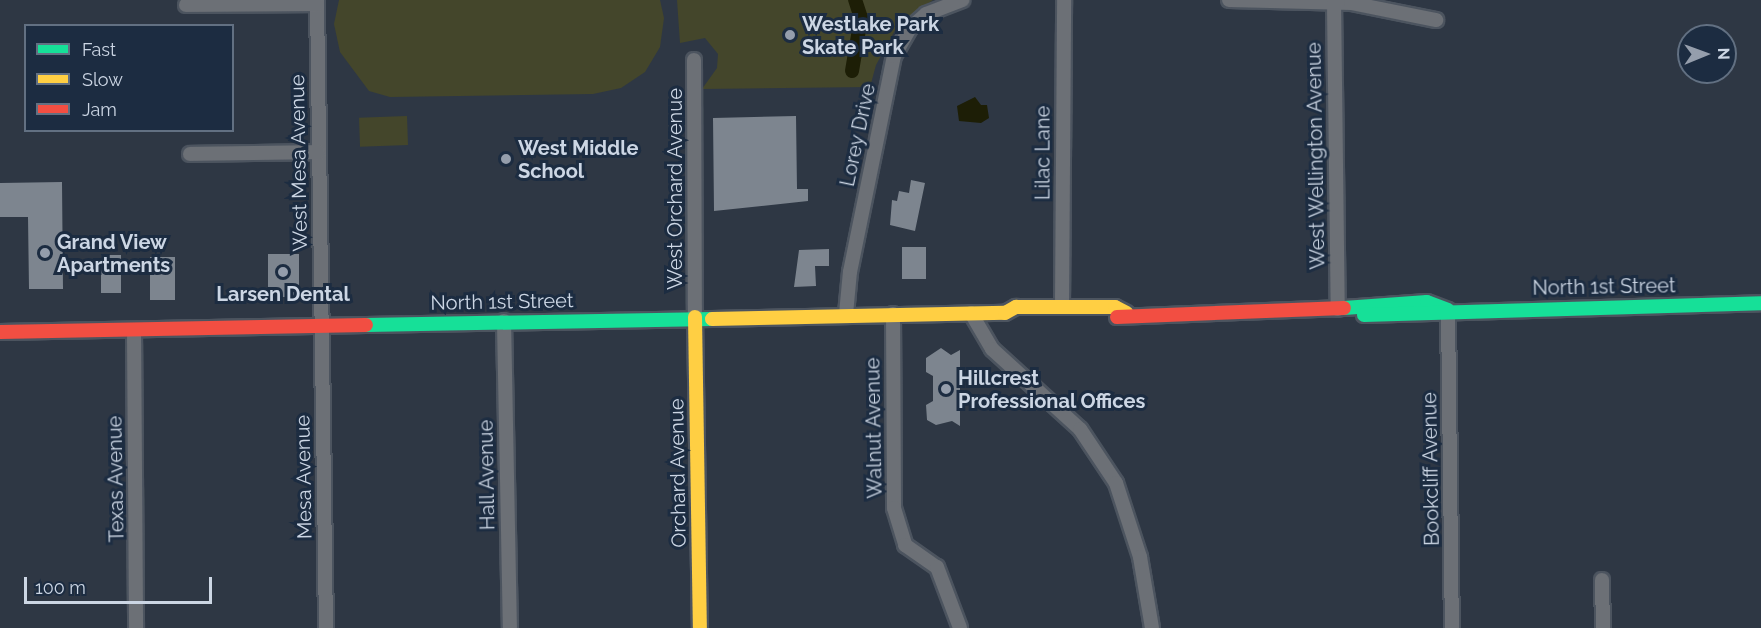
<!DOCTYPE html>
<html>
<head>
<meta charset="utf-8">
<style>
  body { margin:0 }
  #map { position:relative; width:1761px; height:628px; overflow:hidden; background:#2e3744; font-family:Raleway,sans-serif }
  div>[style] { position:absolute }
  .green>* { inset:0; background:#44462b; transform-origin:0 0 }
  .water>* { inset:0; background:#1d1e06 }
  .canal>* { height:14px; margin:-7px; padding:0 7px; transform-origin:7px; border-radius:7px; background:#1d1e06 }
  .building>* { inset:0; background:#7d858f; transform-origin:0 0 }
  .roads { filter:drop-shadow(2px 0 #4c545f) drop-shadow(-2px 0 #4c545f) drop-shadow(0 2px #4c545f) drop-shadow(0 -2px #4c545f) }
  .street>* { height:14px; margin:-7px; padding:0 7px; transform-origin:7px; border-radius:7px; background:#6c7076 }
  .fast>* { height:14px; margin:-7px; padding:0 7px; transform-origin:7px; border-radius:7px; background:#16e098 }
  .slow>* { height:14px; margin:-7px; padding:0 7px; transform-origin:7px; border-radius:7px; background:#ffcf43 }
  .jam>* { height:14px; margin:-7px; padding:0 7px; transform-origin:7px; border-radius:7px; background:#f24e42 }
  .dots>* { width:16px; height:16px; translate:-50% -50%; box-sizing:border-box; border:3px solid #1c2c41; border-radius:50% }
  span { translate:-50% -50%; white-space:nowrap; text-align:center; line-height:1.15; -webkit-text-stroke:6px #1c2c41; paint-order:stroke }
  .poi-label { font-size:20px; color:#ccd6e4; font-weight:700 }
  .left { translate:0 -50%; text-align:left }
  .street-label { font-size:20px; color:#ccd6e4 }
  .legend { position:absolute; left:24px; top:24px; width:210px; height:108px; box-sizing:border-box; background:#1c2c41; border:2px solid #627082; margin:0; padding:8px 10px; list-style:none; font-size:18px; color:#ccd6e4 }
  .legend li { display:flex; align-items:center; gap:12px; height:30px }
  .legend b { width:30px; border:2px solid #627082 }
  .north { position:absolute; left:1677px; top:24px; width:60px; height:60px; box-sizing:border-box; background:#1c2c41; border:2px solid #627082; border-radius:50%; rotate:89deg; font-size:16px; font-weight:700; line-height:24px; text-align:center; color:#ccd6e4 }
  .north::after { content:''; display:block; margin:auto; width:21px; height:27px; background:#959eac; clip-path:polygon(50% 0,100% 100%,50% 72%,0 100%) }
  .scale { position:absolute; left:24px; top:577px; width:188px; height:27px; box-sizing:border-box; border:3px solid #ccd6e4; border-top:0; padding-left:8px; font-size:18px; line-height:21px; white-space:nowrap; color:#ccd6e4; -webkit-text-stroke:4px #1c2c41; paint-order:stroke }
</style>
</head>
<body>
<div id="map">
  <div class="green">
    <i style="clip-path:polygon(339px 0,660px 0,664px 18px,660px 47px,645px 72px,621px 88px,593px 94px,390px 97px,369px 91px,340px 52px,334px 24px)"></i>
    <i style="clip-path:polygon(677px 0,933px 0,899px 23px,876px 65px,870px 87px,702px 89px,717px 68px,718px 54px,705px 38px,680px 43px)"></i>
    <i style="left:407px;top:116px;width:29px;height:48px;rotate:88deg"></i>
  </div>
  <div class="water">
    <i style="clip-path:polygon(975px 97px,981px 105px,987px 105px,989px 118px,981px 123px,959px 121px,957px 106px)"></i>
  </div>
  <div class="canal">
    <i style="left:852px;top:71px;width:54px;rotate:-80.4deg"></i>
    <i style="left:861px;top:18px;width:19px;rotate:-108deg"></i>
  </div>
  <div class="building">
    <i style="clip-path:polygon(796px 116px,797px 189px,808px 189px,808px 201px,714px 211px,713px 118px)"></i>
    <i style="clip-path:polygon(911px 180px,925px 183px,915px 231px,890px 225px,892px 200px,897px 201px,899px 191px,909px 193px)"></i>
    <i style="clip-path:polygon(62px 182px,63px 289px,29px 289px,28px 217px,0 217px,0 183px)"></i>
    <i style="left:902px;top:247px;width:24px;height:32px"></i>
    <i style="clip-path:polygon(829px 249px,829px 266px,815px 266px,816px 286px,794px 287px,799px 250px)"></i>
    <i style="left:268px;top:254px;width:31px;height:43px"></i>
    <i style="left:101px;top:255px;width:20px;height:38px"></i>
    <i style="left:150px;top:257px;width:25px;height:43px"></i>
    <i style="clip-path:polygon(941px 348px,951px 355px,960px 350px,960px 426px,952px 421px,936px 425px,927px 420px,926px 405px,933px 401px,933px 376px,926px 372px,926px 358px)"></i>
  </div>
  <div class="roads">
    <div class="street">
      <i style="left:317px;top:0;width:628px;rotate:89.18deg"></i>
      <i style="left:1229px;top:0;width:122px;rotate:1.4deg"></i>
      <i style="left:1351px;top:3px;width:87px;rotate:11.3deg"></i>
      <i style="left:1334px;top:2px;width:307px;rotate:89.3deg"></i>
      <i style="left:186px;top:5px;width:131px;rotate:-0.4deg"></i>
      <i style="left:694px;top:60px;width:257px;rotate:89.8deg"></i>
      <i style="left:190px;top:154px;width:128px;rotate:-0.9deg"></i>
      <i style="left:1062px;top:306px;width:306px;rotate:-89.6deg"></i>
      <i style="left:1448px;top:310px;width:318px;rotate:89.3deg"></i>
      <i style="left:971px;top:313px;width:42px;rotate:59.7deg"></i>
      <i style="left:992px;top:349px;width:119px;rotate:42.3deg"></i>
      <i style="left:1080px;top:429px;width:65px;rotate:56.3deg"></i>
      <i style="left:1116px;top:483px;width:78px;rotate:72deg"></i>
      <i style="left:1140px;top:557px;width:72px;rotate:80.4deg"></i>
      <i style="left:846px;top:314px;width:42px;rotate:-84.6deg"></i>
      <i style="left:850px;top:272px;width:220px;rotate:-78.5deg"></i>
      <i style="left:894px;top:56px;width:32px;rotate:-60deg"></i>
      <i style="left:910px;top:28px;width:21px;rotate:-41deg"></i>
      <i style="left:926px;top:14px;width:39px;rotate:-21deg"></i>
      <i style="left:893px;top:314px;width:194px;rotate:89.7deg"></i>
      <i style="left:894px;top:508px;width:39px;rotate:73deg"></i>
      <i style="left:905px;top:545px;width:39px;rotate:35deg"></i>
      <i style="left:937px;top:567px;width:65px;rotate:69.3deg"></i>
      <i style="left:504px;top:321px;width:307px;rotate:88.9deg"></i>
      <i style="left:134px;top:330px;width:298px;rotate:89.6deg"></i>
      <i style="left:1602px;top:580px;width:48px;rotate:88.8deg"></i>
    </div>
    <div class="fast">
      <i style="left:1344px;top:308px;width:83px;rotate:-4.1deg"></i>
      <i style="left:1427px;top:302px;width:22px;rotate:21deg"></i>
      <i style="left:1364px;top:315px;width:397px;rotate:-1.7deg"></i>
      <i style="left:366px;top:325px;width:346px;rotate:-1deg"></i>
    </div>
    <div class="slow">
      <i style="left:695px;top:317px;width:311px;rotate:89.1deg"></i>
      <i style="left:712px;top:319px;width:293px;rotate:-1.2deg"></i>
      <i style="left:1005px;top:313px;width:13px;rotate:-29deg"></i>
      <i style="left:1016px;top:307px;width:99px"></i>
      <i style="left:1115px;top:307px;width:13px;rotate:27deg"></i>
    </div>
    <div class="jam">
      <i style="left:1117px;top:317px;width:227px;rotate:-2.3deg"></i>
      <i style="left:0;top:332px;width:366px;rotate:-1.1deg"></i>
    </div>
  </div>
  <div class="dots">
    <i style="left:790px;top:35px;background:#959eac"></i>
    <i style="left:506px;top:159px;background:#959eac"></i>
    <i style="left:45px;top:253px;background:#959eac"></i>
    <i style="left:283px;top:272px;background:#959eac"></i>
    <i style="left:946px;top:389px;background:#959eac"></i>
  </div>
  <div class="poi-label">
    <span class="left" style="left:802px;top:36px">Westlake Park<br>Skate Park</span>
    <span class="left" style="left:518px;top:160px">West Middle<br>School</span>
    <span class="left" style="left:57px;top:254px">Grand View<br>Apartments</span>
    <span style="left:283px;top:294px">Larsen Dental</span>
    <span class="left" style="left:958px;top:390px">Hillcrest<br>Professional Offices</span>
  </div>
  <div class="street-label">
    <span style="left:858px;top:135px;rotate:-78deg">Lorey Drive</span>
    <span style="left:1043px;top:153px;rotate:-90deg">Lilac Lane</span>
    <span style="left:1316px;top:156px;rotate:-91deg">West Wellington Avenue</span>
    <span style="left:299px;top:163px;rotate:-91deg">West Mesa Avenue</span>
    <span style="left:675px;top:189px;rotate:-90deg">West Orchard Avenue</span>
    <span style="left:1604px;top:287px;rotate:-1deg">North 1st Street</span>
    <span style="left:502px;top:302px;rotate:-1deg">North 1st Street</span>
    <span style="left:874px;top:428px;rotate:-91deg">Walnut Avenue</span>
    <span style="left:1431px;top:469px;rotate:-91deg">Bookcliff Avenue</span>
    <span style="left:678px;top:473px;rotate:-91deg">Orchard Avenue</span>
    <span style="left:487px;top:475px;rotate:-91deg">Hall Avenue</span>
    <span style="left:304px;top:477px;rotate:-91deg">Mesa Avenue</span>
    <span style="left:116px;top:479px;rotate:-91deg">Texas Avenue</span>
  </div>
  <ul class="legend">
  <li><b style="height:8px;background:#16e098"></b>Fast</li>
  <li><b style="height:8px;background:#ffcf43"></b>Slow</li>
  <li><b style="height:8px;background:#f24e42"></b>Jam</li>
  </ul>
  <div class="north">N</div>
  <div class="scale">100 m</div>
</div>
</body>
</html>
